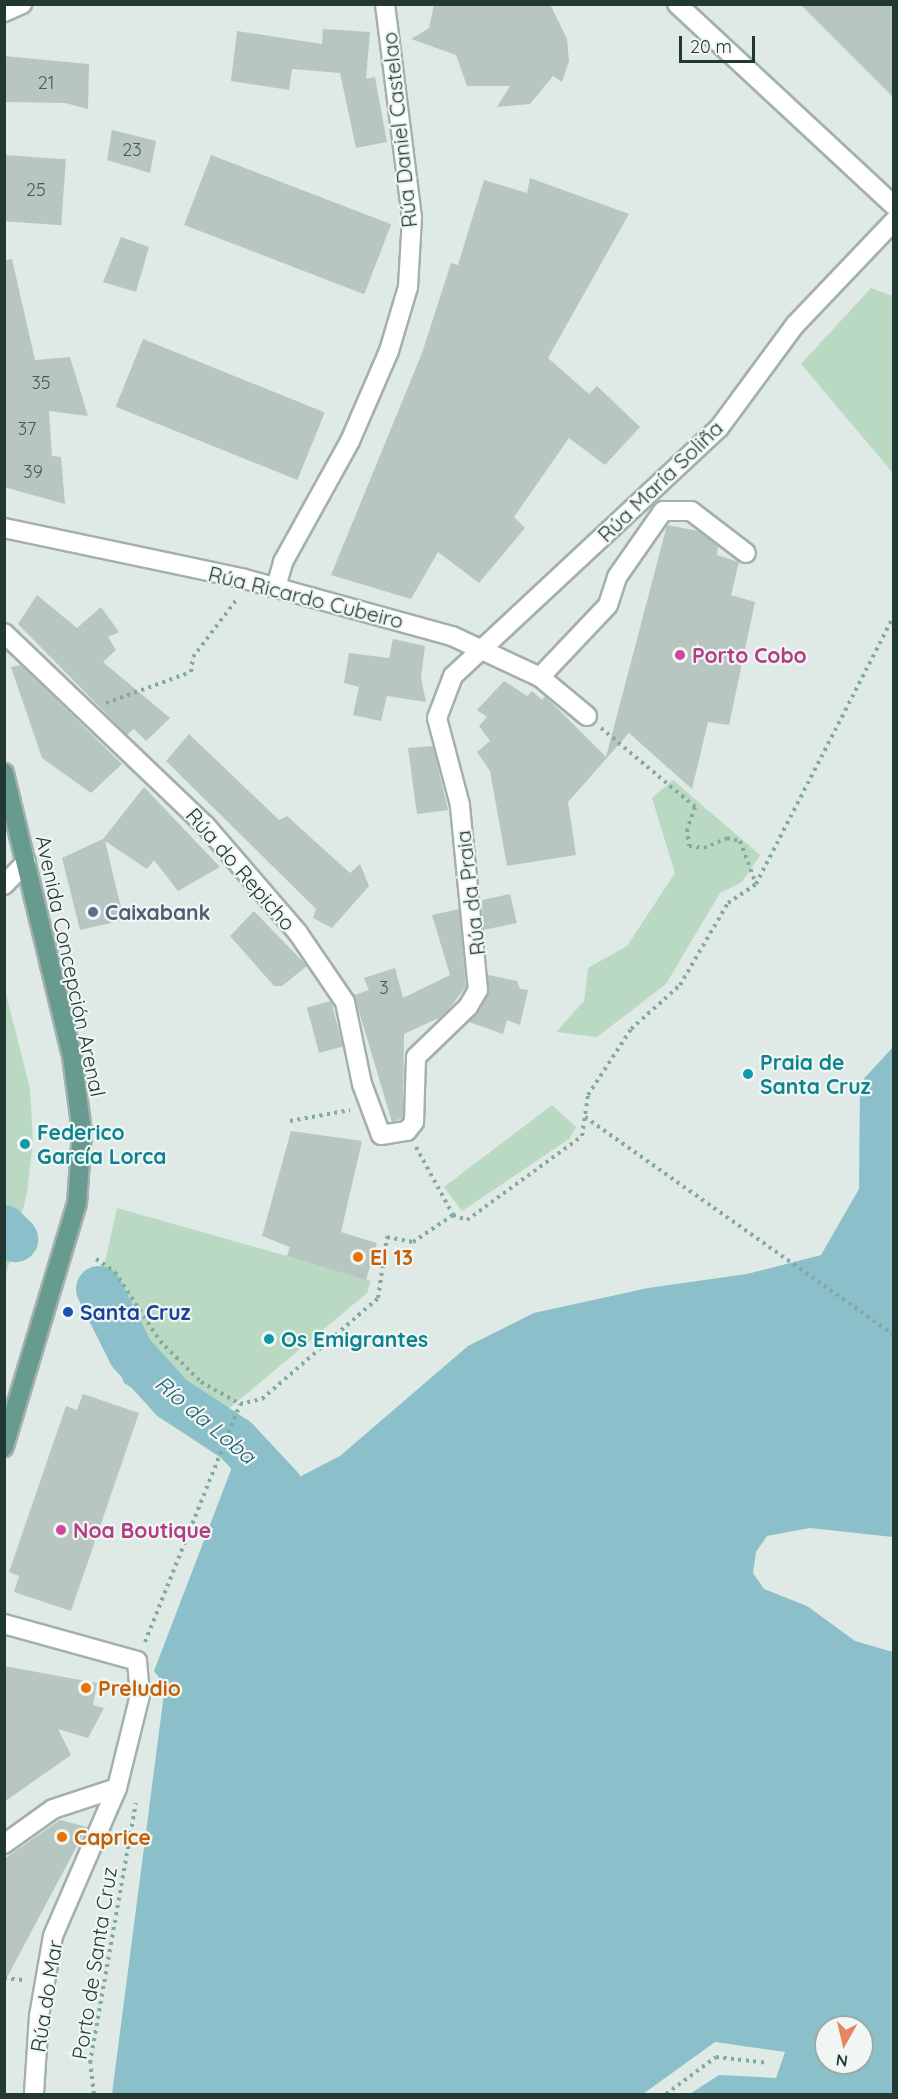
<!DOCTYPE html>
<html>
<head>
<meta charset="utf-8">
<style>
  body { margin:0 }
  #map { position:relative; width:898px; height:2099px; overflow:hidden; background:#dfe9e5; font-family:Quicksand,sans-serif }
  div>[style] { position:absolute }
  .green>* { inset:0; background:#bad9c3 }
  .water>* { inset:0; background:#8bbfca }
  .pier>* { inset:0; background:#dfe9e5 }
  .river>* { height:46px; margin:-23px; padding:0 23px; transform-origin:23px; border-radius:23px; background:#8bbfca }
  .building>* { inset:0; background:#b8c6c1; transform-origin:0 0 }
  .path>* { height:4px; margin-top:-2px; transform-origin:0; background:repeating-linear-gradient(90deg,#82aa9f 0 3px,transparent 0 7.5px) }
  .roads { filter:drop-shadow(2px 0 #a3b0ac) drop-shadow(-2px 0 #a3b0ac) drop-shadow(0 2px #a3b0ac) drop-shadow(0 -2px #a3b0ac) }
  .minor>* { height:18px; margin:-9px; padding:0 9px; transform-origin:9px; border-radius:9px; background:#fff }
  .major>* { height:18px; margin:-9px; padding:0 9px; transform-origin:9px; border-radius:9px; background:#679b8f }
  .dots>* { width:16px; height:16px; translate:-50% -50%; box-sizing:border-box; border:3px solid #eff6f3; border-radius:50% }
  span { translate:-50% -50%; white-space:nowrap; text-align:center; line-height:1.15; -webkit-text-stroke:4.5px #eff6f3; paint-order:stroke }
  .number-label { font-size:18px; color:#485c56 }
  .number-label span { -webkit-text-stroke-width:0 }
  .street-label { font-size:21px; color:#223832 }
  .hotel-label { font-size:21px; color:#b23c85; font-weight:700 }
  .left { translate:0 -50%; text-align:left }
  .service-label { font-size:21px; color:#4e5e75; font-weight:700 }
  .culture-label { font-size:21px; color:#0d838f; font-weight:700 }
  .food-label { font-size:21px; color:#c56008; font-weight:700 }
  .transit-label { font-size:21px; color:#164399; font-weight:700 }
  .water-label { font-size:22px; color:#225f6e; font-style:italic }
  .frame { position:absolute; inset:0; border:6px solid #223832; pointer-events:none }
  .north { position:absolute; left:814px; top:2015px; width:60px; height:60px; box-sizing:border-box; background:#eff6f3; border:2px solid #9daaa6; border-radius:50%; rotate:188deg; font-size:16px; font-weight:700; line-height:24px; text-align:center; color:#223832 }
  .north::after { content:''; display:block; margin:auto; width:21px; height:27px; background:#e68561; clip-path:polygon(50% 0,100% 100%,50% 72%,0 100%) }
  .scale { position:absolute; left:679px; top:36px; width:76px; height:27px; box-sizing:border-box; border:3px solid #223832; border-top:0; padding-left:8px; font-size:18px; line-height:21px; white-space:nowrap; color:#223832; -webkit-text-stroke:4px #eff6f3; paint-order:stroke }
</style>
</head>
<body>
<div id="map">
  <div class="green">
    <i style="clip-path:polygon(871px 288px,893px 296px,893px 473px,801px 364px)"></i>
    <i style="clip-path:polygon(673px 780px,760px 855px,742px 882px,720px 893px,666px 984px,597px 1037px,556px 1032px,584px 1001px,588px 968px,627px 946px,675px 873px,652px 798px)"></i>
    <i style="clip-path:polygon(5px 990px,30px 1089px,33px 1142px,27px 1193px,5px 1279px)"></i>
    <i style="clip-path:polygon(552px 1105px,576px 1127px,569px 1139px,462px 1211px,444px 1187px)"></i>
    <i style="clip-path:polygon(117px 1208px,287px 1256px,371px 1281px,367px 1293px,227px 1410px,193px 1403px,99px 1289px)"></i>
  </div>
  <div class="water">
    <i style="clip-path:polygon(evenodd,893px 1047px,893px 1537px,810px 1528px,767px 1536px,756px 1552px,753px 1573px,764px 1589px,807px 1606px,855px 1641px,893px 1652px,893px 2094px,112px 2094px,165px 1686px,154px 1671px,239px 1449px,280px 1487px,340px 1456px,468px 1346px,534px 1313px,648px 1288px,747px 1274px,821px 1255px,859px 1189px,860px 1083px,893px 1047px,826px 2027px,862px 2027px,862px 2063px,826px 2063px,826px 2027px)"></i>
    <i style="clip-path:polygon(99px 1289px,193px 1403px,178px 1416px,124px 1383px,95px 1306px)"></i>
  </div>
  <div class="pier">
    <i style="clip-path:polygon(715px 2042px,785px 2052px,776px 2078px,719px 2075px,690px 2094px,643px 2094px)"></i>
  </div>
  <div class="river">
    <i style="left:4px;top:1228px;width:16px;rotate:45deg"></i>
    <i style="left:99px;top:1289px;width:72px;rotate:63.4deg"></i>
    <i style="left:131px;top:1353px;width:61px;rotate:47.7deg"></i>
    <i style="left:172px;top:1398px;width:77px;rotate:33.3deg"></i>
    <i style="left:236px;top:1440px;width:64px;rotate:46.9deg"></i>
  </div>
  <div class="building">
    <i style="clip-path:polygon(434px 4px,550px 4px,567px 39px,569px 61px,562px 82px,553px 76px,530px 104px,497px 107px,510px 86px,467px 86px,456px 55px,411px 39px,429px 28px)"></i>
    <i style="clip-path:polygon(800px 4px,894px 4px,894px 98px)"></i>
    <i style="clip-path:polygon(323px 29px,370px 32px,366px 79px,375px 77px,387px 142px,356px 148px,340px 73px,292px 69px,289px 90px,231px 81px,237px 31px,322px 44px)"></i>
    <i style="clip-path:polygon(4px 56px,89px 64px,88px 109px,65px 103px,4px 102px)"></i>
    <i style="clip-path:polygon(112px 130px,156px 141px,150px 173px,107px 160px)"></i>
    <i style="left:4px;top:155px;width:62px;height:66px;rotate:4deg"></i>
    <i style="left:211px;top:155px;width:193px;height:75px;rotate:21deg"></i>
    <i style="clip-path:polygon(530px 178px,629px 214px,548px 358px,589px 394px,597px 386px,640px 427px,605px 465px,569px 438px,514px 517px,525px 528px,479px 583px,438px 552px,411px 599px,331px 575px,422px 353px,451px 263px,458px 265px,484px 180px,527px 193px)"></i>
    <i style="clip-path:polygon(121px 237px,149px 247px,136px 292px,103px 282px)"></i>
    <i style="clip-path:polygon(12px 259px,35px 360px,70px 357px,88px 416px,49px 411px,52px 456px,61px 457px,65px 504px,4px 487px,4px 260px)"></i>
    <i style="left:143px;top:339px;width:196px;height:73px;rotate:22deg"></i>
    <i style="clip-path:polygon(667px 525px,698px 531px,718px 546px,717px 555px,739px 562px,731px 595px,755px 602px,729px 725px,708px 722px,692px 789px,629px 733px,568px 802px,576px 855px,507px 866px,490px 771px,477px 752px,490px 741px,479px 726px,487px 717px,477px 710px,504px 681px,527px 696px,532px 691px,542px 700px,545px 696px,606px 757px)"></i>
    <i style="clip-path:polygon(37px 595px,77px 628px,101px 607px,119px 632px,108px 637px,116px 650px,103px 662px,170px 718px,146px 741px,134px 729px,127px 735px,18px 624px)"></i>
    <i style="clip-path:polygon(393px 639px,425px 646px,421px 678px,426px 702px,387px 696px,381px 721px,353px 715px,359px 687px,344px 683px,349px 653px,389px 658px)"></i>
    <i style="clip-path:polygon(21px 665px,122px 764px,91px 793px,42px 758px,11px 667px)"></i>
    <i style="clip-path:polygon(189px 734px,279px 820px,287px 816px,350px 873px,360px 864px,369px 886px,332px 928px,313px 918px,316px 909px,166px 761px)"></i>
    <i style="clip-path:polygon(433px 746px,448px 810px,417px 814px,408px 748px)"></i>
    <i style="clip-path:polygon(144px 787px,220px 867px,178px 891px,154px 860px,147px 869px,105px 841px,124px 920px,80px 930px,62px 858px,103px 839px)"></i>
    <i style="clip-path:polygon(510px 894px,517px 923px,483px 930px,482px 900px)"></i>
    <i style="clip-path:polygon(459px 909px,466px 987px,443px 1016px,404px 1034px,403px 1118px,392px 1122px,354px 995px,369px 990px,364px 978px,395px 968px,403px 998px,450px 975px,432px 915px)"></i>
    <i style="clip-path:polygon(254px 911px,307px 966px,282px 986px,274px 986px,230px 936px)"></i>
    <i style="clip-path:polygon(488px 975px,517px 981px,520px 989px,528px 990px,520px 1025px,507px 1020px,503px 1034px,469px 1022px,488px 996px)"></i>
    <i style="left:331px;top:1001px;width:47px;height:25px;rotate:75deg"></i>
    <i style="clip-path:polygon(291px 1131px,362px 1141px,341px 1232px,377px 1243px,366px 1280px,287px 1256px,290px 1247px,262px 1236px)"></i>
    <i style="clip-path:polygon(83px 1394px,139px 1413px,71px 1611px,14px 1592px,19px 1576px,9px 1572px,66px 1406px,77px 1410px)"></i>
    <i style="clip-path:polygon(4px 1666px,97px 1683px,93px 1705px,104px 1708px,88px 1738px,58px 1729px,71px 1755px,4px 1802px)"></i>
    <i style="clip-path:polygon(60px 1820px,87px 1827px,4px 1983px,4px 1859px)"></i>
  </div>
  <div class="path">
    <i style="left:106px;top:703px;width:90px;rotate:-20deg"></i>
    <i style="left:191px;top:672px;width:15px;rotate:-82deg"></i>
    <i style="left:193px;top:657px;width:73px;rotate:-52.8deg"></i>
    <i style="left:601px;top:728px;width:123px;rotate:40deg"></i>
    <i style="left:695px;top:807px;width:23px;rotate:110deg"></i>
    <i style="left:687px;top:829px;width:17px;rotate:83deg"></i>
    <i style="left:689px;top:846px;width:15px;rotate:8deg"></i>
    <i style="left:704px;top:848px;width:25px;rotate:-23deg"></i>
    <i style="left:727px;top:838px;width:13px;rotate:13deg"></i>
    <i style="left:740px;top:841px;width:46px;rotate:69.6deg"></i>
    <i style="left:585px;top:1117px;width:378px;rotate:35.2deg"></i>
    <i style="left:290px;top:1121px;width:61px;rotate:-10.4deg"></i>
    <i style="left:416px;top:1147px;width:77px;rotate:61.4deg"></i>
    <i style="left:96px;top:1259px;width:23px;rotate:34deg"></i>
    <i style="left:115px;top:1272px;width:82px;rotate:56.9deg"></i>
    <i style="left:160px;top:1341px;width:58px;rotate:45deg"></i>
    <i style="left:201px;top:1382px;width:45px;rotate:29.4deg"></i>
    <i style="left:145px;top:1642px;width:256px;rotate:-68.2deg"></i>
    <i style="left:240px;top:1404px;width:23px;rotate:-13deg"></i>
    <i style="left:262px;top:1399px;width:154px;rotate:-41deg"></i>
    <i style="left:378px;top:1298px;width:62px;rotate:-81.6deg"></i>
    <i style="left:387px;top:1237px;width:26px;rotate:11deg"></i>
    <i style="left:413px;top:1242px;width:48px;rotate:-34deg"></i>
    <i style="left:453px;top:1215px;width:15px;rotate:20deg"></i>
    <i style="left:467px;top:1220px;width:142px;rotate:-36.1deg"></i>
    <i style="left:582px;top:1136px;width:41px;rotate:-81.7deg"></i>
    <i style="left:588px;top:1095px;width:79px;rotate:-56.9deg"></i>
    <i style="left:631px;top:1029px;width:66px;rotate:-41.9deg"></i>
    <i style="left:680px;top:985px;width:95px;rotate:-59.7deg"></i>
    <i style="left:728px;top:903px;width:34px;rotate:-34deg"></i>
    <i style="left:756px;top:884px;width:302px;rotate:-62.8deg"></i>
    <i style="left:4px;top:1978px;width:19px;rotate:6deg"></i>
    <i style="left:94px;top:2094px;width:31px;rotate:-97deg"></i>
    <i style="left:90px;top:2063px;width:264px;rotate:-80deg"></i>
    <i style="left:666px;top:2094px;width:62px;rotate:-36.5deg"></i>
    <i style="left:716px;top:2057px;width:52px;rotate:6.6deg"></i>
  </div>
  <div class="roads">
    <div class="minor">
      <i style="left:677px;top:4px;width:296px;rotate:42.9deg"></i>
      <i style="left:4px;top:12px;width:20px;rotate:-24deg"></i>
      <i style="left:4px;top:528px;width:242px;rotate:11.9deg"></i>
      <i style="left:241px;top:578px;width:219px;rotate:15.4deg"></i>
      <i style="left:452px;top:636px;width:97px;rotate:25deg"></i>
      <i style="left:540px;top:677px;width:61px;rotate:39.7deg"></i>
      <i style="left:276px;top:587px;width:26px;rotate:-74deg"></i>
      <i style="left:283px;top:562px;width:138px;rotate:-61deg"></i>
      <i style="left:350px;top:441px;width:98px;rotate:-66.6deg"></i>
      <i style="left:389px;top:351px;width:67px;rotate:-73.5deg"></i>
      <i style="left:408px;top:287px;width:69px;rotate:-86.7deg"></i>
      <i style="left:412px;top:218px;width:216px;rotate:-97.2deg"></i>
      <i style="left:4px;top:633px;width:279px;rotate:43.7deg"></i>
      <i style="left:206px;top:826px;width:141px;rotate:49.3deg"></i>
      <i style="left:298px;top:933px;width:83px;rotate:55.7deg"></i>
      <i style="left:345px;top:1002px;width:84px;rotate:78.3deg"></i>
      <i style="left:362px;top:1084px;width:54px;rotate:69.6deg"></i>
      <i style="left:381px;top:1135px;width:26px;rotate:-9deg"></i>
      <i style="left:407px;top:1131px;width:11px;rotate:-52deg"></i>
      <i style="left:414px;top:1122px;width:65px;rotate:-88.2deg"></i>
      <i style="left:416px;top:1057px;width:72px;rotate:-43.9deg"></i>
      <i style="left:468px;top:1007px;width:20px;rotate:-60deg"></i>
      <i style="left:478px;top:990px;width:186px;rotate:-95.6deg"></i>
      <i style="left:460px;top:805px;width:90px;rotate:-104.8deg"></i>
      <i style="left:437px;top:718px;width:45px;rotate:-69.1deg"></i>
      <i style="left:453px;top:676px;width:364px;rotate:-43deg"></i>
      <i style="left:719px;top:428px;width:128px;rotate:-53.6deg"></i>
      <i style="left:795px;top:325px;width:144px;rotate:-46.4deg"></i>
      <i style="left:540px;top:677px;width:99px;rotate:-46.6deg"></i>
      <i style="left:608px;top:605px;width:29px;rotate:-72deg"></i>
      <i style="left:617px;top:577px;width:80px;rotate:-55.1deg"></i>
      <i style="left:663px;top:511px;width:28px"></i>
      <i style="left:691px;top:511px;width:69px;rotate:37.4deg"></i>
      <i style="left:4px;top:885px;width:32px;rotate:-46deg"></i>
      <i style="left:4px;top:1624px;width:138px;rotate:15.5deg"></i>
      <i style="left:137px;top:1661px;width:34px;rotate:85deg"></i>
      <i style="left:140px;top:1695px;width:96px;rotate:103.9deg"></i>
      <i style="left:117px;top:1788px;width:161px;rotate:113.4deg"></i>
      <i style="left:53px;top:1936px;width:81px;rotate:99.9deg"></i>
      <i style="left:39px;top:2016px;width:78px;rotate:93.7deg"></i>
      <i style="left:4px;top:1844px;width:60px;rotate:-35.5deg"></i>
      <i style="left:53px;top:1809px;width:67px;rotate:-18.2deg"></i>
    </div>
    <div class="major">
      <i style="left:4px;top:773px;width:291px;rotate:76.5deg"></i>
      <i style="left:72px;top:1056px;width:77px;rotate:82.5deg"></i>
      <i style="left:82px;top:1132px;width:71px;rotate:94deg"></i>
      <i style="left:77px;top:1203px;width:255px;rotate:106.7deg"></i>
    </div>
  </div>
  <div class="dots">
    <i style="left:680px;top:655px;background:#d1479c"></i>
    <i style="left:93px;top:912px;background:#5c6f8a"></i>
    <i style="left:748px;top:1074px;background:#0f9aa8"></i>
    <i style="left:25px;top:1144px;background:#0f9aa8"></i>
    <i style="left:358px;top:1257px;background:#e8710a"></i>
    <i style="left:68px;top:1312px;background:#1a4fb4"></i>
    <i style="left:269px;top:1339px;background:#0f9aa8"></i>
    <i style="left:61px;top:1530px;background:#d1479c"></i>
    <i style="left:86px;top:1688px;background:#e8710a"></i>
    <i style="left:62px;top:1837px;background:#e8710a"></i>
  </div>
  <div class="number-label">
    <span style="left:46px;top:83px">21</span>
    <span style="left:132px;top:150px">23</span>
    <span style="left:36px;top:190px">25</span>
    <span style="left:41px;top:383px">35</span>
    <span style="left:27px;top:429px">37</span>
    <span style="left:33px;top:472px">39</span>
    <span style="left:384px;top:988px">3</span>
  </div>
  <div class="street-label">
    <span style="left:399px;top:130px;rotate:-96deg">Rúa Daniel Castelao</span>
    <span style="left:660px;top:481px;rotate:-44deg">Rúa María Soliña</span>
    <span style="left:306px;top:597px;rotate:14deg">Rúa Ricardo Cubeiro</span>
    <span style="left:241px;top:869px;rotate:49deg">Rúa do Repicho</span>
    <span style="left:470px;top:893px;rotate:-97deg">Rúa da Praia</span>
    <span style="left:71px;top:966px;rotate:78deg">Avenida Concepción Arenal</span>
    <span style="left:94px;top:1963px;rotate:-81deg">Porto de Santa Cruz</span>
    <span style="left:46px;top:1996px;rotate:-81deg">Rúa do Mar</span>
  </div>
  <div class="hotel-label">
    <span class="left" style="left:692px;top:655px">Porto Cobo</span>
    <span class="left" style="left:73px;top:1530px">Noa Boutique</span>
  </div>
  <div class="service-label">
    <span class="left" style="left:105px;top:912px">Caixabank</span>
  </div>
  <div class="culture-label">
    <span class="left" style="left:760px;top:1074px">Praia de<br>Santa Cruz</span>
    <span class="left" style="left:37px;top:1144px">Federico<br>García Lorca</span>
    <span class="left" style="left:281px;top:1339px">Os Emigrantes</span>
  </div>
  <div class="food-label">
    <span class="left" style="left:370px;top:1257px">El 13</span>
    <span class="left" style="left:98px;top:1688px">Preludio</span>
    <span class="left" style="left:74px;top:1837px">Caprice</span>
  </div>
  <div class="transit-label">
    <span class="left" style="left:80px;top:1312px">Santa Cruz</span>
  </div>
  <div class="water-label">
    <span style="left:205px;top:1420px;rotate:40deg">Río da Loba</span>
  </div>
  <div class="frame"></div>
  <div class="north">N</div>
  <div class="scale">20 m</div>
</div>
</body>
</html>
